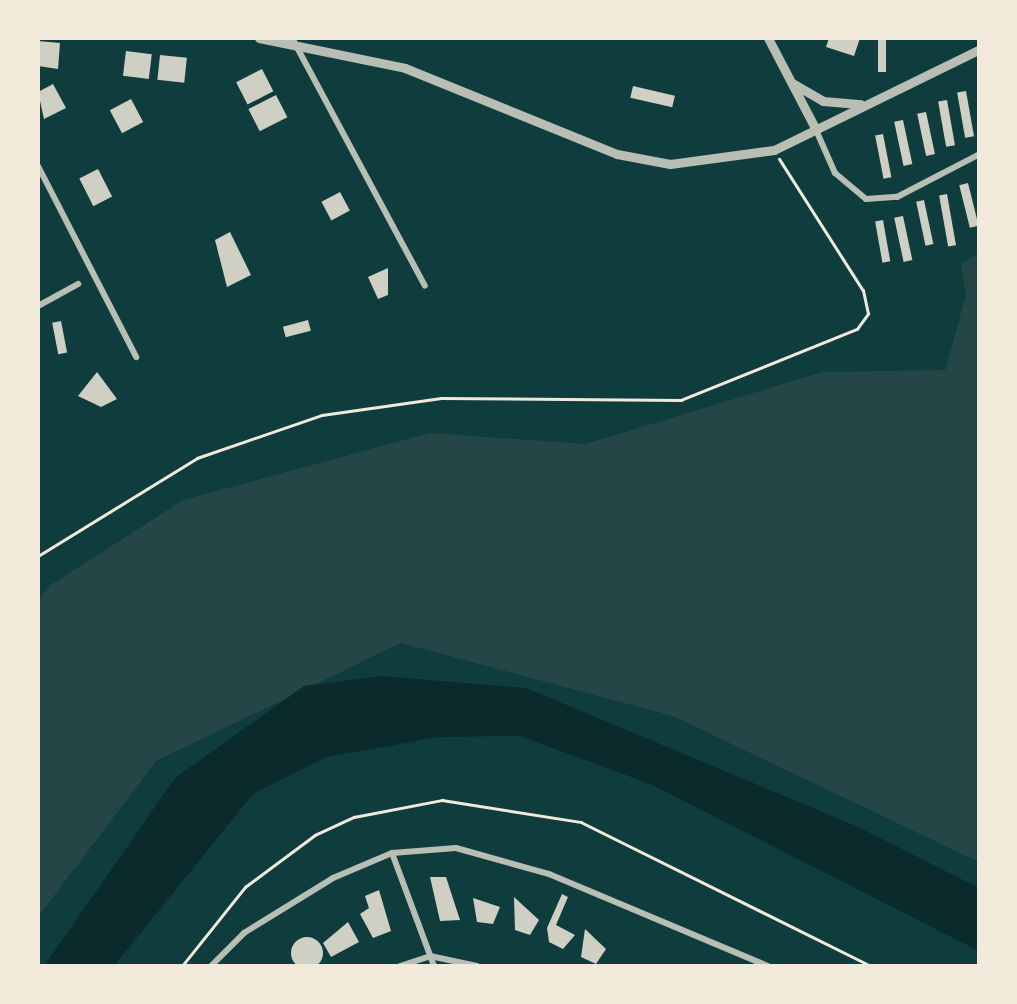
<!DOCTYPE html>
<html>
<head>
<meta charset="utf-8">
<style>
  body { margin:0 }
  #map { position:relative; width:1017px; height:1004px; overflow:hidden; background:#0f3d3e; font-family:Karla,sans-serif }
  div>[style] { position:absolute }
  .green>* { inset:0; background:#244646 }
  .water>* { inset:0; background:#0a2a2b }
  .building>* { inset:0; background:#cfcfc3; transform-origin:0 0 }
  .round { border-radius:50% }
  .path>* { height:2.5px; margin:-1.25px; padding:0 1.25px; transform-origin:1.25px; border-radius:1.25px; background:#f1e9da }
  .minor>* { height:6px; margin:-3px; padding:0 3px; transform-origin:3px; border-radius:3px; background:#b8beb3 }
  .tertiary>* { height:9px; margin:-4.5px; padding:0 4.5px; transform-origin:4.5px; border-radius:4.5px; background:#b8beb3 }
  span { translate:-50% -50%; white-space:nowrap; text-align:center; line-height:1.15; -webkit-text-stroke:10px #f1e9da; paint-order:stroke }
  .frame { position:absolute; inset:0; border:40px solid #f1e9da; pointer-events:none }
</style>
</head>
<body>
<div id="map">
  <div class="green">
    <i style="clip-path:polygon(979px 253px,979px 862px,673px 716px,401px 643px,156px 761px,38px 917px,38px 599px,51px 585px,183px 500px,430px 433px,586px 444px,822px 372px,945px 370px,966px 295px,961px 264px)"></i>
  </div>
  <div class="water">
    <i style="clip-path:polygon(380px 676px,526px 688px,856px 826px,979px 888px,979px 951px,650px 784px,520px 736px,439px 737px,326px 757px,253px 794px,114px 966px,44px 966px,175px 778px,304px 686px)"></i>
  </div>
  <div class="building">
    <i style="clip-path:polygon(829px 38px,860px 38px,854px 56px,826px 47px)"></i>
    <i style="left:878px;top:38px;width:8px;height:34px"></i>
    <i style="clip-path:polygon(38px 41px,60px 43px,58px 69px,38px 66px)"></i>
    <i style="left:126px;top:51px;width:26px;height:25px;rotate:7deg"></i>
    <i style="left:160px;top:55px;width:27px;height:25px;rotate:6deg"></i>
    <i style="left:262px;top:69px;width:25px;height:29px;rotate:63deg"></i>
    <i style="clip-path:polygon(53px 84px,66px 108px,44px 119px,38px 92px)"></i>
    <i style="left:633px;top:86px;width:43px;height:12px;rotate:13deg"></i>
    <i style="left:966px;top:91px;width:46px;height:9px;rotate:80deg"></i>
    <i style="left:276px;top:95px;width:25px;height:31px;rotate:63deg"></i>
    <i style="left:131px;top:99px;width:26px;height:24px;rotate:62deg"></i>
    <i style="left:947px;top:100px;width:46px;height:9px;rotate:80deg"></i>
    <i style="left:926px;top:112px;width:43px;height:9px;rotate:78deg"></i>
    <i style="left:903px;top:120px;width:45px;height:9px;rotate:78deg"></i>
    <i style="left:883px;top:134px;width:44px;height:8px;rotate:79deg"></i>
    <i style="left:98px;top:169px;width:31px;height:21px;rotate:63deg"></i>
    <i style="left:968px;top:183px;width:44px;height:9px;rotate:76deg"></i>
    <i style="left:340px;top:192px;width:21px;height:21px;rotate:62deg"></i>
    <i style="left:947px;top:194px;width:52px;height:8px;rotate:80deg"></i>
    <i style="left:924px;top:200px;width:45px;height:8px;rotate:78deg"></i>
    <i style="left:903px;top:216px;width:45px;height:9px;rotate:78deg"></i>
    <i style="left:883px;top:220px;width:42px;height:8px;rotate:80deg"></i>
    <i style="clip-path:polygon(230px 232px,251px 275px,227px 287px,215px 240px)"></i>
    <i style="clip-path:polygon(388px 268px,388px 295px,378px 299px,368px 277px)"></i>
    <i style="left:308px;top:320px;width:11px;height:26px;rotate:75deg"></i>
    <i style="left:61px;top:321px;width:32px;height:9px;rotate:79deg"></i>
    <i style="clip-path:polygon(97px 372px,117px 399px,101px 407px,78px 396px)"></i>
    <i style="clip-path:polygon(430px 877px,446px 877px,460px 920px,440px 921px)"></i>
    <i style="clip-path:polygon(379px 890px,391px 931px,373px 938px,360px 914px,369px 908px,365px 896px)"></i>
    <i style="clip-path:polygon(562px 894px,568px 897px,556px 925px,575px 935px,563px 949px,549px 942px,547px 928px)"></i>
    <i style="clip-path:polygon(514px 897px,539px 920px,530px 935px,515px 930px)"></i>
    <i style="clip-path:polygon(473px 898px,500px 907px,493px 924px,477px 922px)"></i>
    <i style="clip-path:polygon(348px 922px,359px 942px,331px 957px,323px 943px)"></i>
    <i style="clip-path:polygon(585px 929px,606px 949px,596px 964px,581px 957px)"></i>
    <i class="round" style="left:291px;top:937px;width:32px;height:32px"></i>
  </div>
  <div class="path">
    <i style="left:38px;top:556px;width:187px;rotate:-31.6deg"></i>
    <i style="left:197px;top:458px;width:132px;rotate:-19deg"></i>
    <i style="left:322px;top:415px;width:120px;rotate:-8.1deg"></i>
    <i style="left:441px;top:398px;width:240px;rotate:0.5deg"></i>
    <i style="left:681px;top:400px;width:190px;rotate:-22deg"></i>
    <i style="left:857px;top:329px;width:19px;rotate:-54deg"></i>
    <i style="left:868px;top:314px;width:24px;rotate:-102deg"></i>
    <i style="left:863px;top:291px;width:156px;rotate:-122.5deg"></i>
    <i style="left:182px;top:966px;width:101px;rotate:-51.4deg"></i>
    <i style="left:245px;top:887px;width:87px;rotate:-36.6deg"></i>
    <i style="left:315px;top:835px;width:43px;rotate:-24.8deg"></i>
    <i style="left:354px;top:817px;width:90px;rotate:-10.9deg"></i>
    <i style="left:442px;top:800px;width:141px;rotate:9deg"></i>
    <i style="left:581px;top:822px;width:324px;rotate:26.4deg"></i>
  </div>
  <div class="minor">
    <i style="left:292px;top:38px;width:281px;rotate:61.8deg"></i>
    <i style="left:816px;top:130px;width:47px;rotate:66.2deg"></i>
    <i style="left:835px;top:173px;width:40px;rotate:40deg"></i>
    <i style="left:866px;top:199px;width:31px;rotate:-4deg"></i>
    <i style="left:897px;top:197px;width:93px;rotate:-27.4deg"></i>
    <i style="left:38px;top:166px;width:215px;rotate:62.8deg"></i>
    <i style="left:38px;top:306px;width:46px;rotate:-28.8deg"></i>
    <i style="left:392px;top:853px;width:121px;rotate:69.6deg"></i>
    <i style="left:211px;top:966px;width:47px;rotate:-45deg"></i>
    <i style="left:244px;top:933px;width:105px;rotate:-31.7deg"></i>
    <i style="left:333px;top:878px;width:64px;rotate:-23deg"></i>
    <i style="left:392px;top:853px;width:64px;rotate:-4.5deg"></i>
    <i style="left:456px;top:848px;width:97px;rotate:15.6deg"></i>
    <i style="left:549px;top:874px;width:238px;rotate:22.8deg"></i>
    <i style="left:400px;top:966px;width:32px;rotate:-18deg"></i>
    <i style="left:430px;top:956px;width:48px;rotate:12deg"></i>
  </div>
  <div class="tertiary">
    <i style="left:259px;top:38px;width:149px;rotate:11.6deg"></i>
    <i style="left:405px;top:68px;width:229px;rotate:22.1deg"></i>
    <i style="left:617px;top:154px;width:54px;rotate:10.7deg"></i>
    <i style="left:670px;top:164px;width:105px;rotate:-7.7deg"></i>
    <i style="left:774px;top:150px;width:229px;rotate:-26.1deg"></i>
    <i style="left:768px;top:38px;width:104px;rotate:62.4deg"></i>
    <i style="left:792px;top:83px;width:36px;rotate:30deg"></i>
    <i style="left:823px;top:101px;width:38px;rotate:5deg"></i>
  </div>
  <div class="frame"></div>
</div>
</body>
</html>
